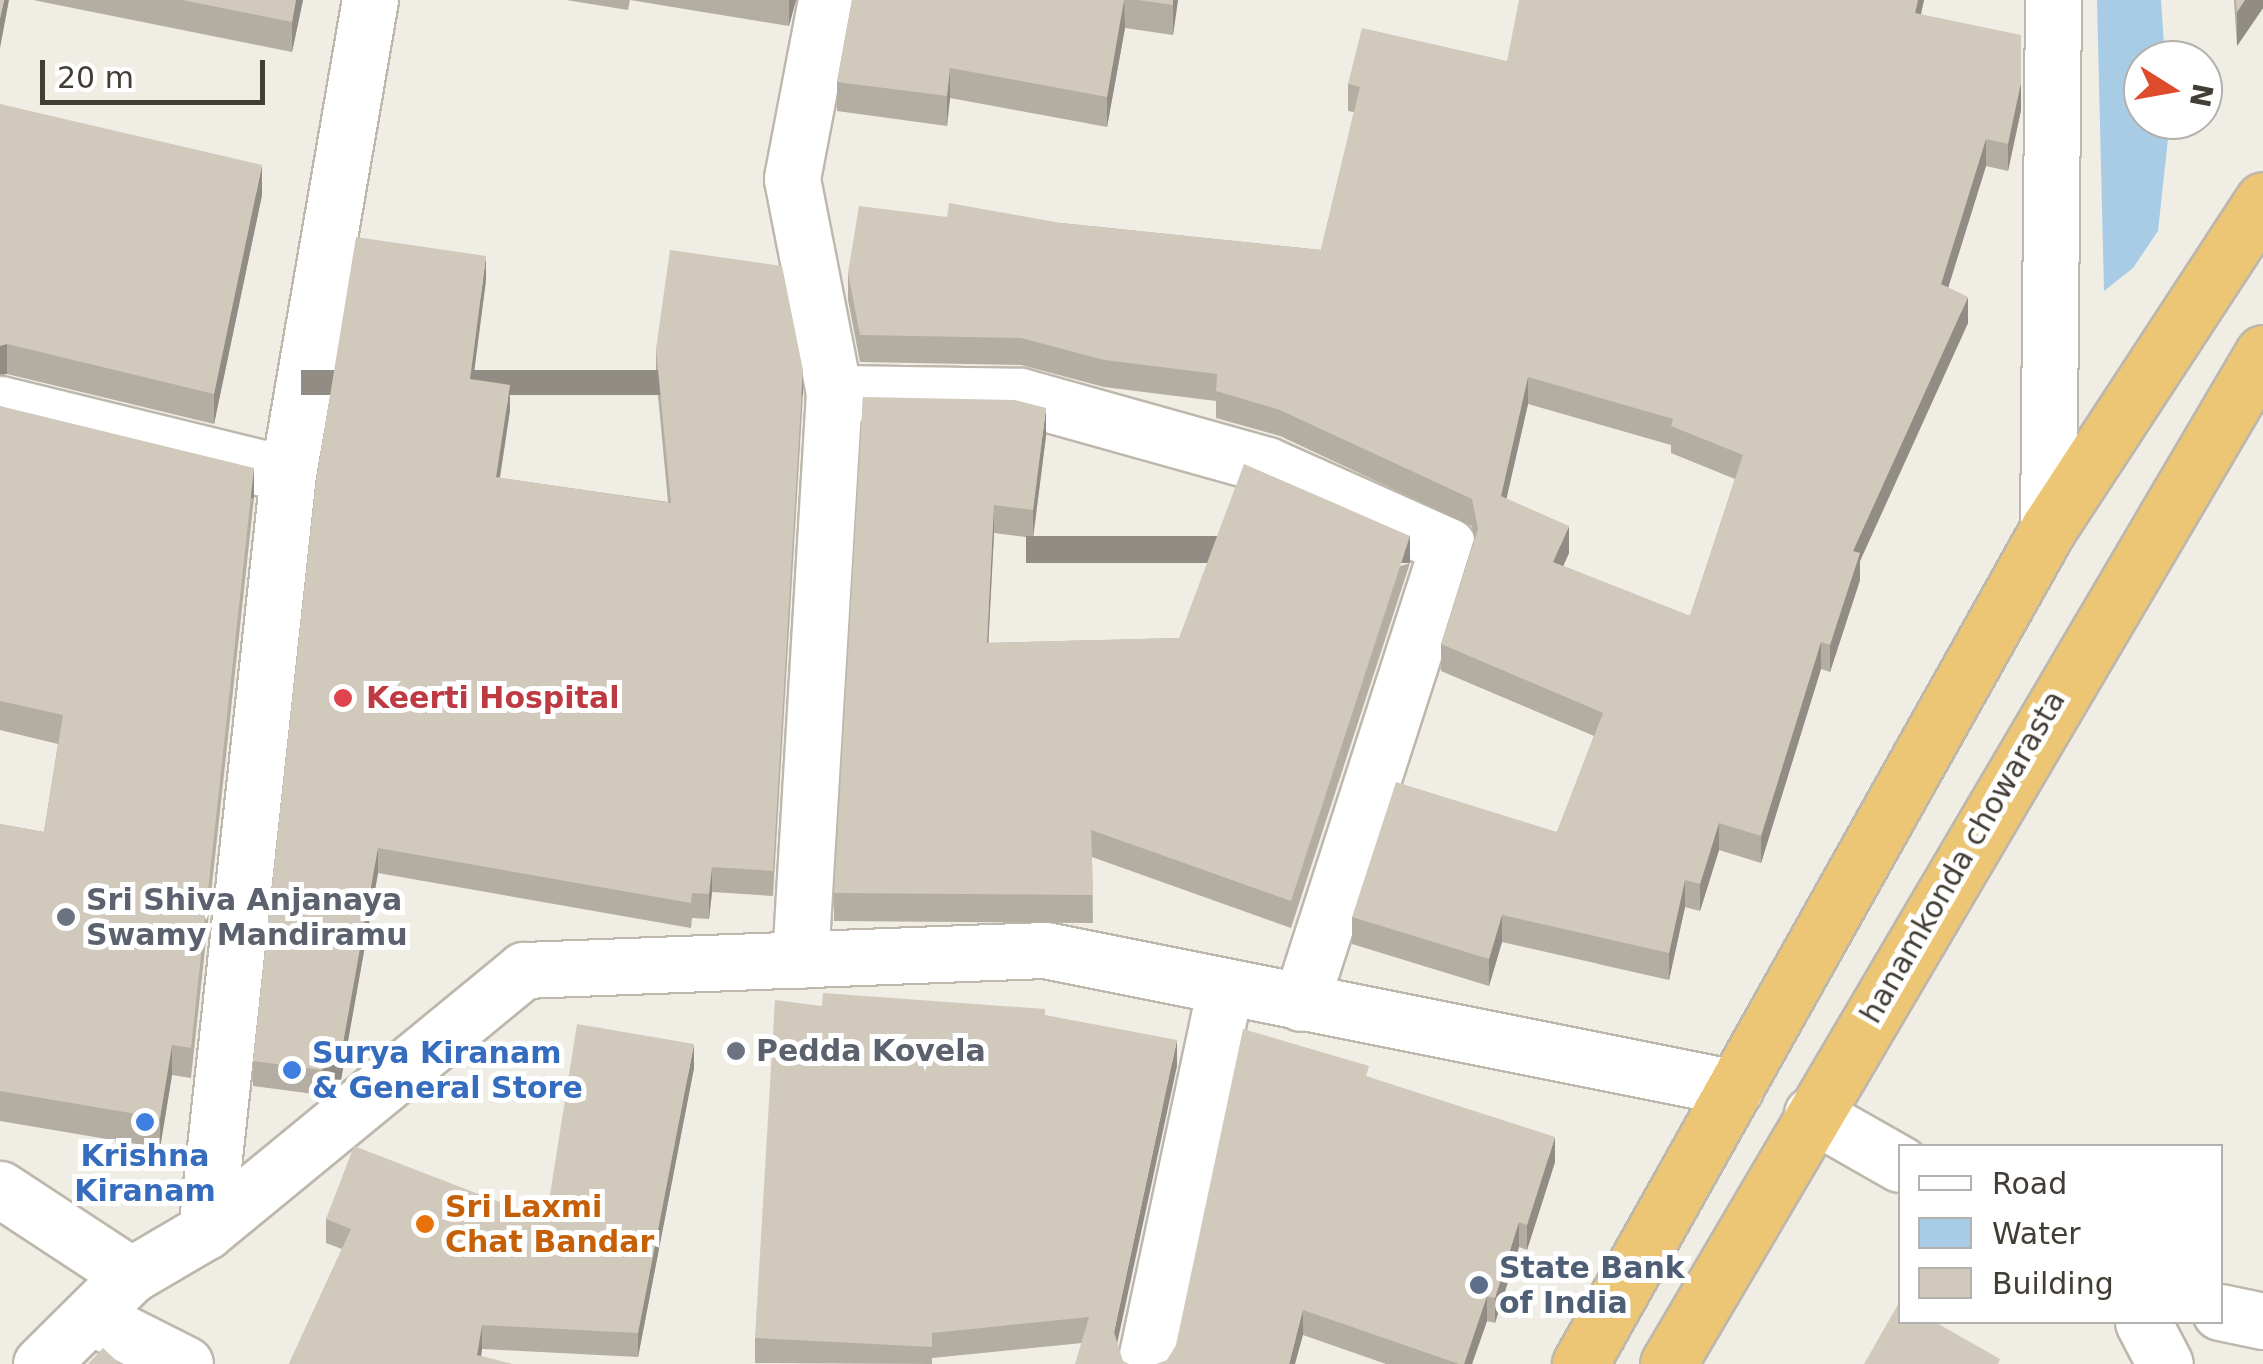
<!DOCTYPE html>
<html>
<head>
<meta charset="utf-8">
<style>
  body { margin:0 }
  #map { position:relative; width:2263px; height:1364px; overflow:hidden; background:#f0ede5; font-family:"DejaVu Sans",sans-serif }
  div>[style] { position:absolute }
  .water>* { inset:0; background:#a8cce6 }
  .roads { filter:drop-shadow(2px 0 #bdb7ac) drop-shadow(-2px 0 #bdb7ac) drop-shadow(0 2px #bdb7ac) drop-shadow(0 -2px #bdb7ac) }
  .minor>* { height:55px; margin:-27.5px; padding:0 27.5px; transform-origin:27.5px; border-radius:27.5px; background:#fff }
  .highway>* { height:55px; margin:-27.5px; padding:0 27.5px; transform-origin:27.5px; border-radius:27.5px; background:#ecc674 }
  .wall>* { inset:0; background:#b3ada2 }
  .shaded-wall>* { inset:0; background:#928d84; transform-origin:0 0 }
  .building>* { inset:0; background:#d0c9bc }
  .dots>* { width:28px; height:28px; translate:-50% -50%; box-sizing:border-box; border:5px solid #fff; border-radius:50% }
  span { translate:-50% -50%; white-space:nowrap; text-align:center; line-height:1.15; -webkit-text-stroke:10px #fff; paint-order:stroke }
  .health-label { font-size:30px; color:#be3a42; font-weight:700 }
  .left { translate:0 -50%; text-align:left }
  .street-label { font-size:30px; color:#423d35 }
  .worship-label { font-size:30px; color:#5b616d; font-weight:700 }
  .shop-label { font-size:30px; color:#366cbe; font-weight:700 }
  .food-label { font-size:30px; color:#c56008; font-weight:700 }
  .service-label { font-size:30px; color:#4e5e75; font-weight:700 }
  .legend { position:absolute; left:1898px; top:1144px; width:325px; height:180px; box-sizing:border-box; background:#fff; border:2px solid #b3b1ae; margin:0; padding:12px 18px; list-style:none; font-size:30px; color:#423d35 }
  .legend li { display:flex; align-items:center; gap:20px; height:50px }
  .legend b { width:50px; border:2px solid #b3b1ae }
  .north { position:absolute; left:2123px; top:40px; width:100px; height:100px; box-sizing:border-box; background:#fff; border:2px solid #b3b1ae; border-radius:50%; rotate:101deg; font-size:28px; font-weight:700; line-height:40px; text-align:center; color:#423d35 }
  .north::after { content:''; display:block; margin:auto; width:35px; height:45px; background:#df4b2d; clip-path:polygon(50% 0,100% 100%,50% 72%,0 100%) }
  .scale { position:absolute; left:40px; top:60px; width:225px; height:45px; box-sizing:border-box; border:5px solid #423d35; border-top:0; padding-left:12px; font-size:30px; line-height:35px; white-space:nowrap; color:#423d35; -webkit-text-stroke:8px #fff; paint-order:stroke }
</style>
</head>
<body>
<div id="map">
  <div class="water">
    <i style="clip-path:polygon(2097px 0,2161px 0,2165px 60px,2143px 60px,2143px 120px,2170px 120px,2158px 231px,2133px 268px,2104px 291px)"></i>
  </div>
  <div class="roads">
    <div class="minor">
      <i style="left:826px;top:0;width:182px;rotate:100.8deg"></i>
      <i style="left:792px;top:179px;width:218px;rotate:78.9deg"></i>
      <i style="left:0;top:404px;width:296px;rotate:13.7deg"></i>
      <i style="left:2048px;top:529px;width:529px;rotate:-89.46deg"></i>
      <i style="left:800px;top:960px;width:568px;rotate:-86.57deg"></i>
      <i style="left:834px;top:393px;width:186px;rotate:0.9deg"></i>
      <i style="left:1020px;top:396px;width:256px;rotate:15.6deg"></i>
      <i style="left:1267px;top:465px;width:198px;rotate:24.1deg"></i>
      <i style="left:1448px;top:546px;width:480px;rotate:107.9deg"></i>
      <i style="left:1812px;top:1114px;width:101px;rotate:29.6deg"></i>
      <i style="left:0;top:1189px;width:157px;rotate:33.3deg"></i>
      <i style="left:206px;top:1231px;width:761px;rotate:-83.82deg"></i>
      <i style="left:288px;top:474px;width:481px;rotate:-80.2deg"></i>
      <i style="left:2220px;top:1312px;width:44px;rotate:11.8deg"></i>
      <i style="left:94px;top:1318px;width:102px;rotate:26.8deg"></i>
      <i style="left:2143px;top:1322px;width:47px;rotate:62.4deg"></i>
      <i style="left:41px;top:1364px;width:127px;rotate:-44.7deg"></i>
      <i style="left:131px;top:1275px;width:87px;rotate:-30.4deg"></i>
      <i style="left:206px;top:1231px;width:411px;rotate:-39.4deg"></i>
      <i style="left:524px;top:970px;width:521px;rotate:-2.2deg"></i>
      <i style="left:1045px;top:950px;width:704px;rotate:11.31deg"></i>
      <i style="left:1145px;top:1364px;width:384px;rotate:-78deg"></i>
    </div>
    <div class="highway">
      <i style="left:1580px;top:1364px;width:957px;rotate:-60.73deg"></i>
      <i style="left:2048px;top:529px;width:393px;rotate:-56.8deg"></i>
      <i style="left:1668px;top:1364px;width:1173px;rotate:-59.52deg"></i>
    </div>
  </div>
  <div class="wall">
    <i style="clip-path:polygon(33px 0,303px 0,292px 52px)"></i>
    <i style="clip-path:polygon(566px 0,796px 0,789px 26px,630px 0,628px 10px)"></i>
    <i style="clip-path:polygon(852px 0,1178px 0,1173px 35px,1125px 28px,1107px 127px,950px 98px,947px 126px,837px 111px,837px 82px)"></i>
    <i style="clip-path:polygon(evenodd,1924px 0,1921px 14px,2021px 110px,2008px 171px,1986px 166px,1948px 287px,1968px 323px,1860px 561px,1860px 580px,1830px 672px,1821px 669px,1761px 863px,1719px 850px,1700px 911px,1685px 907px,1669px 980px,1502px 942px,1489px 986px,1352px 944px,1352px 917px,1557px 832px,1594px 736px,1441px 671px,1441px 644px,1474px 539px,1472px 526px,1280px 436px,1216px 418px,1216px 401px,1104px 387px,1021px 365px,860px 362px,848px 300px,848px 273px,947px 217px,1061px 223px,1321px 250px,1354px 112px,1348px 111px,1348px 84px,1924px 0,1528px 404px,1671px 445px,1671px 453px,1735px 479px,1690px 616px,1563px 566px,1569px 553px,1506px 499px,1528px 404px)"></i>
    <i style="clip-path:polygon(2234px 0,2263px 0,2263px 8px,2237px 46px)"></i>
    <i style="clip-path:polygon(0 104px,262px 195px,214px 424px,7px 374px,0 376px)"></i>
    <i style="clip-path:polygon(486px 280px,473px 379px,510px 410px,500px 478px,668px 502px,656px 374px,656px 349px,803px 395px,773px 896px,712px 892px,709px 919px,692px 918px,691px 928px,378px 873px,341px 1080px,322px 1095px,253px 1086px,253px 1061px)"></i>
    <i style="clip-path:polygon(863px 397px,1046px 436px,1033px 538px,994px 533px,988px 643px,1179px 638px,1410px 563px,1291px 928px,1092px 857px,1093px 923px,834px 921px,834px 893px)"></i>
    <i style="clip-path:polygon(0 406px,254px 498px,191px 1078px,172px 1075px,160px 1148px,0 1121px,0 824px,44px 832px,58px 744px,0 730px)"></i>
    <i style="clip-path:polygon(822px 1006px,1045px 1015px,1177px 1066px,1082px 1343px,932px 1358px,932px 1364px,755px 1363px,755px 1338px)"></i>
    <i style="clip-path:polygon(694px 1068px,638px 1357px,482px 1349px,481px 1356px,289px 1364px,342px 1249px,326px 1243px,326px 1219px,546px 1220px)"></i>
    <i style="clip-path:polygon(1369px 1077px,1555px 1162px,1527px 1250px,1519px 1247px,1495px 1323px,1487px 1321px,1472px 1364px,1386px 1364px,1303px 1335px,1167px 1360px)"></i>
  </div>
  <div class="shaded-wall">
    <i style="clip-path:polygon(4px 0,9px 0,0 48px,0 18px)"></i>
    <i style="clip-path:polygon(296px 0,303px 0,292px 52px,292px 22px)"></i>
    <i style="clip-path:polygon(789px 0,796px 0,789px 26px)"></i>
    <i style="clip-path:polygon(1124px 0,1125px 28px,1107px 127px,1107px 97px)"></i>
    <i style="clip-path:polygon(1173px 0,1178px 0,1173px 35px)"></i>
    <i style="clip-path:polygon(1918px 0,1924px 0,1915px 40px,1915px 13px)"></i>
    <i style="clip-path:polygon(2245px 0,2263px 0,2263px 8px,2237px 46px,2237px 12px)"></i>
    <i style="clip-path:polygon(2021px 35px,2021px 110px,2008px 171px,2008px 144px)"></i>
    <i style="clip-path:polygon(950px 68px,950px 98px,947px 126px,947px 96px)"></i>
    <i style="clip-path:polygon(1986px 139px,1986px 166px,1941px 311px,1941px 284px)"></i>
    <i style="clip-path:polygon(262px 165px,262px 195px,214px 424px,214px 394px)"></i>
    <i style="clip-path:polygon(486px 256px,486px 280px,470px 404px,470px 379px)"></i>
    <i style="clip-path:polygon(1968px 297px,1968px 323px,1860px 561px,1860px 580px,1830px 672px,1830px 645px,1853px 551px)"></i>
    <i style="left:7px;top:344px;width:30px;height:7px;rotate:90deg"></i>
    <i style="left:803px;top:370px;width:25px;height:502px;rotate:90deg"></i>
    <i style="clip-path:polygon(1528px 377px,1528px 404px,1501px 523px,1501px 496px)"></i>
    <i style="clip-path:polygon(510px 385px,510px 410px,496px 502px,496px 477px)"></i>
    <i style="clip-path:polygon(1046px 408px,1046px 436px,1033px 538px,1033px 510px)"></i>
    <i style="left:254px;top:468px;width:30px;height:583px;rotate:90deg"></i>
    <i style="clip-path:polygon(994px 505px,994px 533px,987px 670px,987px 643px)"></i>
    <i style="clip-path:polygon(1569px 526px,1569px 553px,1553px 589px,1553px 562px)"></i>
    <i style="left:1410px;top:536px;width:27px;height:384px;rotate:90deg"></i>
    <i style="clip-path:polygon(1821px 642px,1821px 669px,1761px 863px,1761px 836px)"></i>
    <i style="clip-path:polygon(1719px 823px,1719px 850px,1700px 911px,1700px 884px)"></i>
    <i style="clip-path:polygon(378px 848px,378px 873px,341px 1080px,322px 1095px,322px 1070px)"></i>
    <i style="clip-path:polygon(712px 867px,712px 892px,709px 919px,709px 894px)"></i>
    <i style="clip-path:polygon(1685px 880px,1685px 907px,1669px 980px,1669px 953px)"></i>
    <i style="clip-path:polygon(1502px 915px,1502px 942px,1489px 986px,1489px 959px)"></i>
    <i style="clip-path:polygon(1177px 1040px,1177px 1066px,1114px 1358px,1114px 1332px)"></i>
    <i style="clip-path:polygon(694px 1044px,694px 1068px,638px 1357px,638px 1333px)"></i>
    <i style="clip-path:polygon(172px 1045px,172px 1075px,160px 1148px,160px 1118px)"></i>
    <i style="clip-path:polygon(1555px 1137px,1555px 1162px,1527px 1250px,1527px 1225px)"></i>
    <i style="clip-path:polygon(1519px 1222px,1519px 1247px,1495px 1323px,1495px 1298px)"></i>
    <i style="clip-path:polygon(1487px 1296px,1487px 1321px,1472px 1364px,1464px 1364px)"></i>
    <i style="clip-path:polygon(1303px 1310px,1303px 1335px,1295px 1364px,1289px 1364px)"></i>
    <i style="clip-path:polygon(482px 1325px,482px 1349px,480px 1364px,477px 1355px)"></i>
  </div>
  <div class="building">
    <i style="clip-path:polygon(0 0,4px 0,0 18px)"></i>
    <i style="clip-path:polygon(182px 0,296px 0,292px 22px)"></i>
    <i style="clip-path:polygon(852px 0,1124px 0,1107px 97px,950px 68px,947px 96px,837px 82px)"></i>
    <i style="clip-path:polygon(1138px 0,1173px 0,1173px 5px)"></i>
    <i style="clip-path:polygon(evenodd,1519px 0,1918px 0,1915px 13px,2021px 35px,2021px 83px,2008px 144px,1986px 139px,1941px 284px,1968px 297px,1853px 551px,1860px 553px,1830px 645px,1821px 642px,1761px 836px,1719px 823px,1700px 884px,1685px 880px,1669px 953px,1502px 915px,1489px 959px,1352px 917px,1396px 782px,1557px 832px,1603px 713px,1441px 644px,1478px 529px,1472px 499px,1280px 410px,1216px 391px,1217px 374px,1104px 360px,1021px 338px,860px 335px,848px 273px,859px 206px,947px 217px,949px 203px,1061px 223px,1321px 250px,1360px 87px,1348px 84px,1362px 28px,1507px 61px,1519px 0,1528px 377px,1673px 419px,1671px 426px,1743px 455px,1690px 616px,1553px 562px,1569px 526px,1501px 496px,1528px 377px)"></i>
    <i style="clip-path:polygon(2236px 0,2245px 0,2237px 12px)"></i>
    <i style="clip-path:polygon(0 104px,262px 165px,214px 394px,7px 344px,0 346px)"></i>
    <i style="clip-path:polygon(356px 237px,486px 256px,470px 379px,510px 385px,496px 477px,671px 503px,656px 349px,670px 250px,782px 266px,803px 370px,773px 871px,712px 867px,709px 894px,692px 893px,691px 903px,378px 848px,341px 1055px,322px 1070px,253px 1061px,316px 481px)"></i>
    <i style="clip-path:polygon(863px 397px,1015px 400px,1046px 408px,1033px 510px,994px 505px,987px 643px,1179px 638px,1244px 464px,1410px 536px,1291px 901px,1091px 830px,1093px 895px,834px 893px)"></i>
    <i style="clip-path:polygon(0 406px,254px 468px,191px 1048px,172px 1045px,160px 1118px,0 1091px,0 824px,44px 832px,63px 715px,0 701px)"></i>
    <i style="clip-path:polygon(823px 993px,1045px 1009px,1045px 1015px,1177px 1040px,1114px 1332px,1123px 1361px,1129px 1364px,1075px 1364px,1089px 1317px,932px 1333px,932px 1347px,755px 1338px,775px 1000px,822px 1006px)"></i>
    <i style="clip-path:polygon(577px 1024px,694px 1044px,638px 1333px,482px 1325px,477px 1355px,513px 1364px,289px 1364px,351px 1229px,326px 1219px,354px 1146px,546px 1220px)"></i>
    <i style="clip-path:polygon(1243px 1029px,1369px 1066px,1366px 1076px,1555px 1137px,1527px 1225px,1519px 1222px,1495px 1298px,1487px 1296px,1464px 1364px,1459px 1364px,1303px 1310px,1289px 1364px,1156px 1364px,1167px 1360px,1176px 1345px)"></i>
    <i style="clip-path:polygon(1900px 1301px,1900px 1322px,1935px 1322px,2000px 1359px,1998px 1364px,1864px 1364px)"></i>
    <i style="clip-path:polygon(103px 1348px,120px 1364px,88px 1364px)"></i>
  </div>
  <div class="dots">
    <i style="left:343px;top:698px;background:#e0444e"></i>
    <i style="left:66px;top:917px;background:#6b7280"></i>
    <i style="left:736px;top:1051px;background:#6b7280"></i>
    <i style="left:292px;top:1070px;background:#3f7fe0"></i>
    <i style="left:145px;top:1122px;background:#3f7fe0"></i>
    <i style="left:425px;top:1224px;background:#e8710a"></i>
    <i style="left:1479px;top:1285px;background:#5c6f8a"></i>
  </div>
  <div class="health-label">
    <span class="left" style="left:366px;top:698px">Keerti Hospital</span>
  </div>
  <div class="street-label">
    <span style="left:1963px;top:857px;rotate:-60deg">hanamkonda chowarasta</span>
  </div>
  <div class="worship-label">
    <span class="left" style="left:86px;top:917px">Sri Shiva Anjanaya<br>Swamy Mandiramu</span>
    <span class="left" style="left:756px;top:1051px">Pedda Kovela</span>
  </div>
  <div class="shop-label">
    <span class="left" style="left:312px;top:1070px">Surya Kiranam<br>&amp; General Store</span>
    <span style="left:145px;top:1173px">Krishna<br>Kiranam</span>
  </div>
  <div class="food-label">
    <span class="left" style="left:445px;top:1224px">Sri Laxmi<br>Chat Bandar</span>
  </div>
  <div class="service-label">
    <span class="left" style="left:1499px;top:1285px">State Bank<br>of India</span>
  </div>
  <ul class="legend">
  <li><b style="height:12px;background:#fff"></b>Road</li>
  <li><b style="height:28px;background:#a8cce6"></b>Water</li>
  <li><b style="height:28px;background:#d0c9bc"></b>Building</li>
  </ul>
  <div class="north">N</div>
  <div class="scale">20 m</div>
</div>
</body>
</html>
